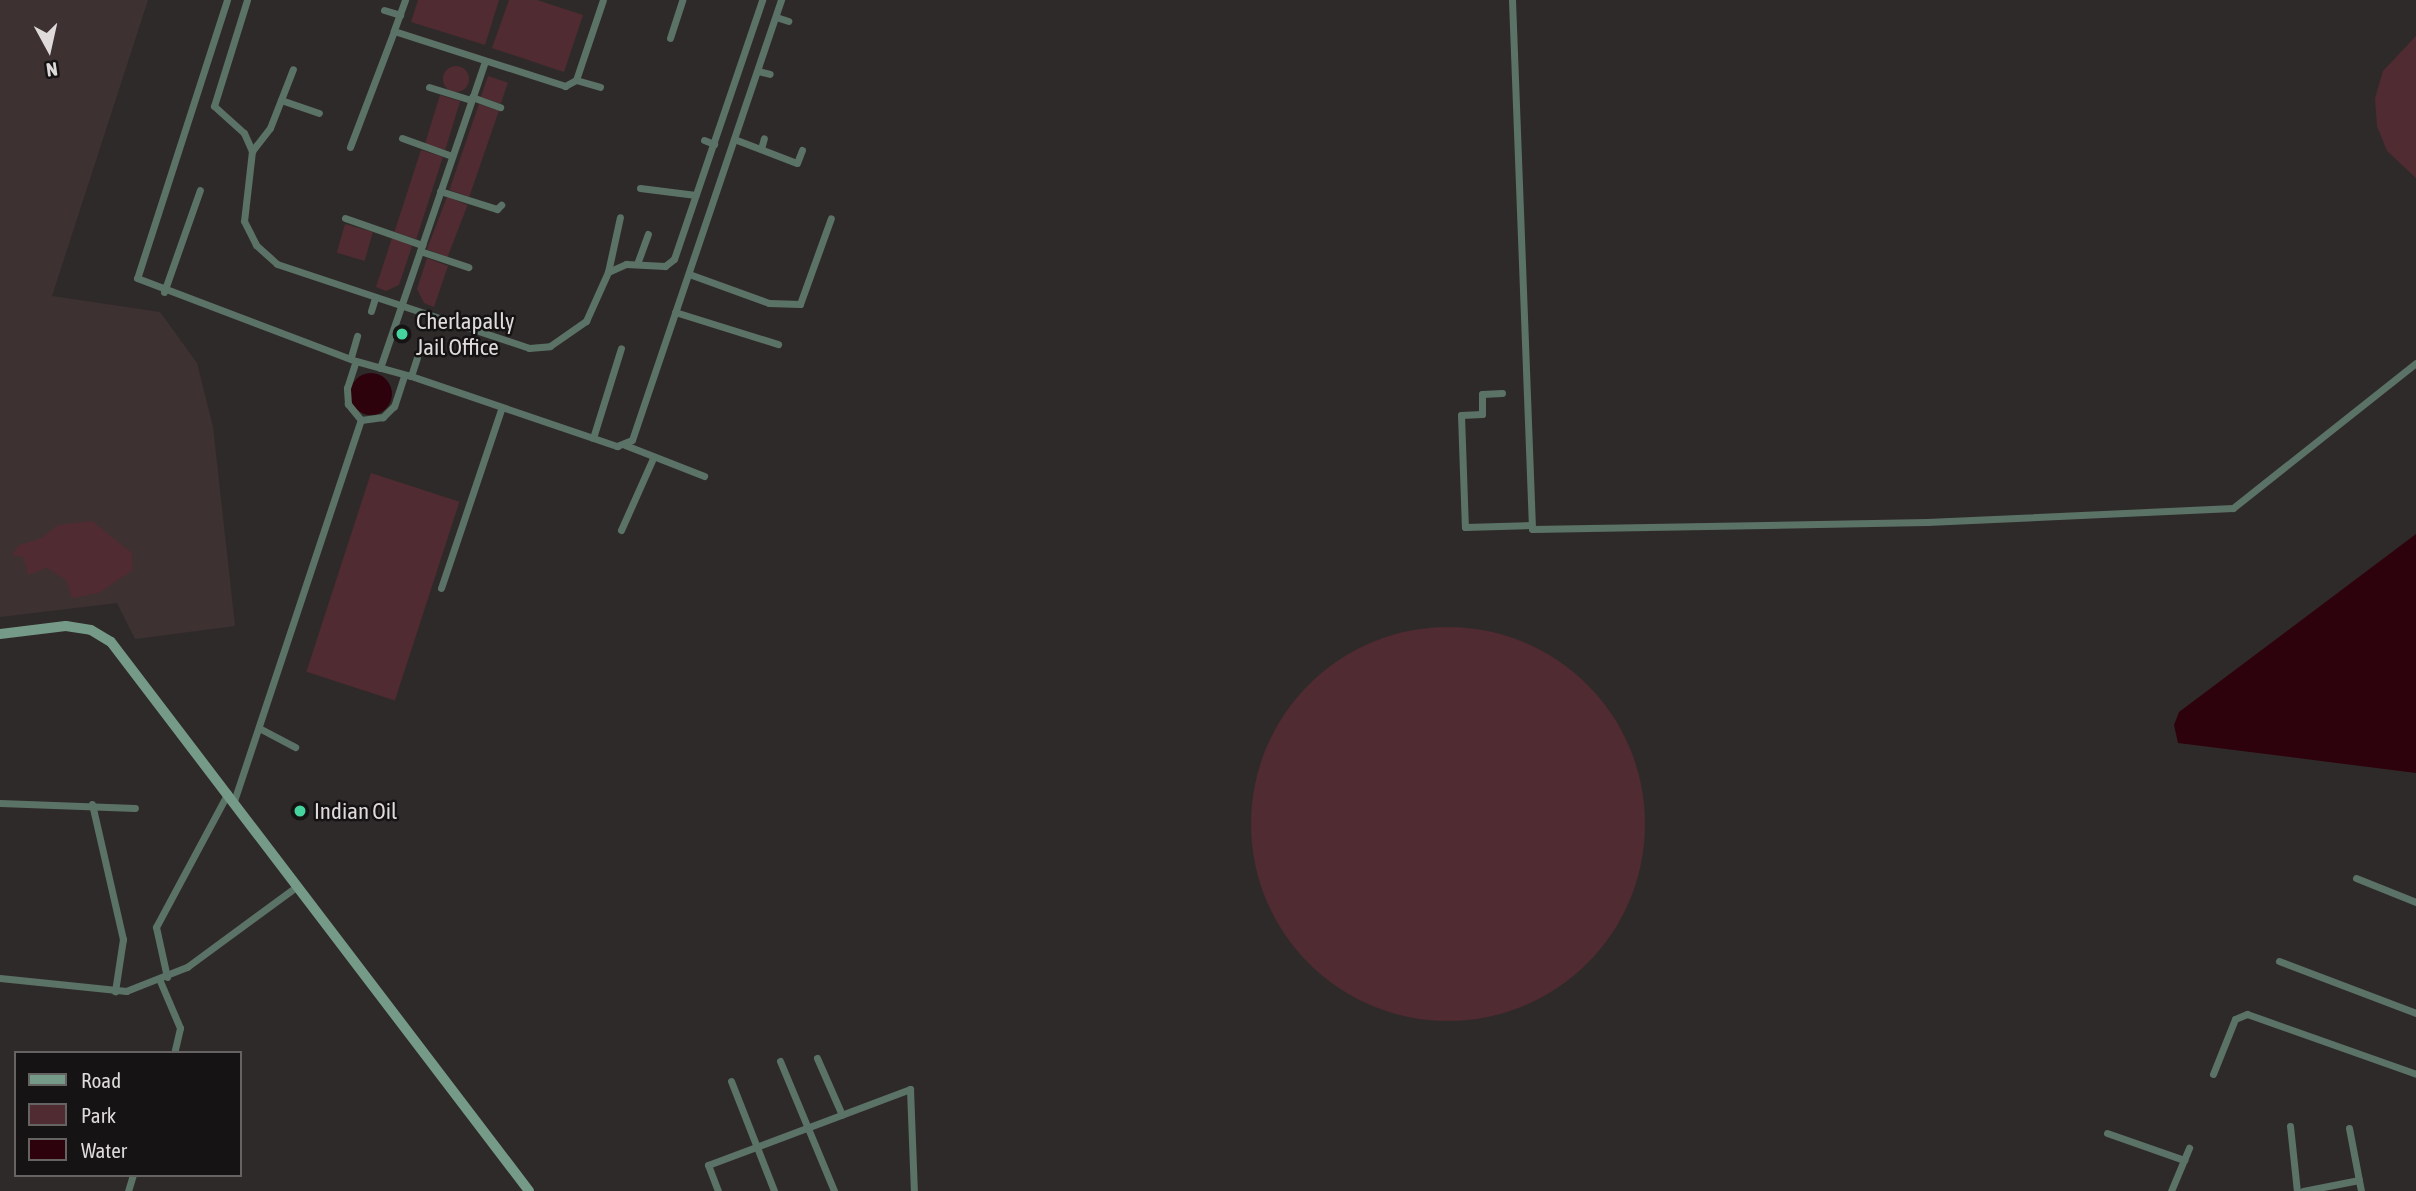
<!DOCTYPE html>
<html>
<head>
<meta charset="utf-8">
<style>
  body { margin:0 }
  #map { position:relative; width:2416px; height:1191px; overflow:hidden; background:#2f2a2a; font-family:"Asap Condensed",sans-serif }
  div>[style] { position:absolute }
  .built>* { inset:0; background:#3d3132 }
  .green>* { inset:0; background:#502b31; transform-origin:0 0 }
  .round { border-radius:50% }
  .water>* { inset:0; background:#2e020d }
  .street>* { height:7px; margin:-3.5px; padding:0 3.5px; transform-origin:3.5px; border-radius:3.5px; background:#5b7267 }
  .secondary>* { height:10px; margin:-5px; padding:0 5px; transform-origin:5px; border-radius:5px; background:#759b88 }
  .dots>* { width:19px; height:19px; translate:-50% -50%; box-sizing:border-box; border:4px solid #151313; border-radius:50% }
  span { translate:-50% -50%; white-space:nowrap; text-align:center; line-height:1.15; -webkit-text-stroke:5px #151313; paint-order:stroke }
  .poi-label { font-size:23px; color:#dfdbdb }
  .left { translate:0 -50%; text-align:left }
  .legend { position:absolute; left:14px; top:1051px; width:228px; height:126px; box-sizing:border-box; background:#151313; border:2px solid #666363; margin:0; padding:9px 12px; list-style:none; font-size:21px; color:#dfdbdb }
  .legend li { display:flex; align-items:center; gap:14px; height:35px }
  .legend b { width:35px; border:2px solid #666363 }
  .north { position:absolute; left:14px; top:14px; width:70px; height:70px; -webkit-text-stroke:5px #151313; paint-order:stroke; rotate:172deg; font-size:19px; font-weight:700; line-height:28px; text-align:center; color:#dfdbdb }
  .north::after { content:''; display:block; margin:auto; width:24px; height:32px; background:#dfdbdb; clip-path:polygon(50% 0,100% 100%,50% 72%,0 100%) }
</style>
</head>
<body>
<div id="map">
  <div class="built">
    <i style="clip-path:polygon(0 0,148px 0,52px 296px,160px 312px,197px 363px,213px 427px,235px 626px,135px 639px,117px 603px,0 617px)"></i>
  </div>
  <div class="green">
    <i style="clip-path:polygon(418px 0,499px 0,485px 45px,411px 22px)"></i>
    <i style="clip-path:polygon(509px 0,537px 0,583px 15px,564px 72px,492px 48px)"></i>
    <i style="clip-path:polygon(2416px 36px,2416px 178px,2387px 151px,2377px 126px,2375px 98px,2383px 71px)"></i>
    <i class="round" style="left:443px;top:66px;width:26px;height:26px"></i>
    <i style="left:488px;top:76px;width:21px;height:22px;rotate:19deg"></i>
    <i style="left:440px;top:95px;width:21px;height:51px;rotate:17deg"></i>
    <i style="left:479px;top:104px;width:21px;height:91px;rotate:19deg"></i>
    <i style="left:421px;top:150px;width:23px;height:86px;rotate:18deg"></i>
    <i style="left:447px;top:197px;width:22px;height:56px;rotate:21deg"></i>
    <i style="left:345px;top:224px;width:29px;height:30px;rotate:16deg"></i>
    <i style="clip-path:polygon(392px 238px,412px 246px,399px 285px,386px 291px,376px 287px)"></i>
    <i style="clip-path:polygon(427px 258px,448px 266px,434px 307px,424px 303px,417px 289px)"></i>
    <i style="left:371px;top:473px;width:93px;height:209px;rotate:18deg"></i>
    <i style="clip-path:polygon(92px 521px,132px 553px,133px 570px,99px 593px,72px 598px,66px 580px,47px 568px,28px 575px,23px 557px,12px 555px,19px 545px,40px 539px,58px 525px)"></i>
    <i class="round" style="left:1251px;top:627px;width:394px;height:394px"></i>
  </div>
  <div class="water">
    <i class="round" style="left:350px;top:373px;width:42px;height:42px"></i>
    <i style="clip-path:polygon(2416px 534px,2416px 773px,2178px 743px,2174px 725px,2179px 712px)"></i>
  </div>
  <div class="street">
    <i style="left:227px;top:0;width:292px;rotate:107.9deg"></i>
    <i style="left:137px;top:278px;width:234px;rotate:20.8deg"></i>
    <i style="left:247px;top:0;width:111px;rotate:107.3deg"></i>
    <i style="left:214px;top:106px;width:40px;rotate:42deg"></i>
    <i style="left:244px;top:133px;width:20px;rotate:66deg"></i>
    <i style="left:252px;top:151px;width:70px;rotate:96.5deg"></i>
    <i style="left:244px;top:221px;width:27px;rotate:63deg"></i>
    <i style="left:256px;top:245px;width:28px;rotate:42deg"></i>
    <i style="left:277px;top:264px;width:266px;rotate:18.4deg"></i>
    <i style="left:529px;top:348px;width:21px;rotate:-5deg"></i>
    <i style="left:550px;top:346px;width:44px;rotate:-34.8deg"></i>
    <i style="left:586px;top:321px;width:54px;rotate:-65.8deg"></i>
    <i style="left:608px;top:272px;width:20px;rotate:-24deg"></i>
    <i style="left:626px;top:264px;width:39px;rotate:3deg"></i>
    <i style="left:665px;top:266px;width:11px;rotate:-38deg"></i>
    <i style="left:674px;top:259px;width:274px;rotate:-71.2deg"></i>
    <i style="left:405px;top:0;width:33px;rotate:110deg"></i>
    <i style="left:394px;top:31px;width:180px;rotate:17.8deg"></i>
    <i style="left:565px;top:86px;width:13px;rotate:-29deg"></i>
    <i style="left:576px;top:80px;width:84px;rotate:-71.4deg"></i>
    <i style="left:1512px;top:0;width:529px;rotate:87.83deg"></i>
    <i style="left:1532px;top:529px;width:395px;rotate:-1deg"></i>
    <i style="left:1927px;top:522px;width:306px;rotate:-2.6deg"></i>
    <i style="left:2233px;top:508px;width:233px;rotate:-38.4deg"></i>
    <i style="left:384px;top:10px;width:17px;rotate:17deg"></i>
    <i style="left:776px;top:17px;width:13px;rotate:18deg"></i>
    <i style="left:670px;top:38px;width:40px;rotate:-72deg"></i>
    <i style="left:758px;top:71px;width:12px;rotate:14deg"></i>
    <i style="left:576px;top:80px;width:25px;rotate:16deg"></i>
    <i style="left:429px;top:87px;width:44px;rotate:17.2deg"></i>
    <i style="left:472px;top:97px;width:30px;rotate:20deg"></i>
    <i style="left:281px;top:100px;width:40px;rotate:18.9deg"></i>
    <i style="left:402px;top:138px;width:53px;rotate:19.8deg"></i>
    <i style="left:734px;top:139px;width:67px;rotate:20.9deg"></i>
    <i style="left:797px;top:163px;width:14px;rotate:-69deg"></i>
    <i style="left:704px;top:140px;width:11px;rotate:22deg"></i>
    <i style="left:350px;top:147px;width:124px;rotate:-69.2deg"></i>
    <i style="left:761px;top:149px;width:11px;rotate:-75deg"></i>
    <i style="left:252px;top:151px;width:29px;rotate:-52deg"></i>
    <i style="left:270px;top:128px;width:63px;rotate:-68.7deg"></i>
    <i style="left:640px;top:188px;width:56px;rotate:7.1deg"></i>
    <i style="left:440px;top:191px;width:60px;rotate:17.5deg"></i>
    <i style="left:497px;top:209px;width:6px;rotate:-45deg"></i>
    <i style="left:345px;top:218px;width:82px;rotate:19.3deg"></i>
    <i style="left:420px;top:251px;width:51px;rotate:18.4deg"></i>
    <i style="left:637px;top:264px;width:32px;rotate:-70deg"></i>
    <i style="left:608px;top:272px;width:56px;rotate:-77.7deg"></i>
    <i style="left:689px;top:274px;width:85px;rotate:19.9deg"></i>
    <i style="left:769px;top:303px;width:31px;rotate:2deg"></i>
    <i style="left:800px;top:304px;width:91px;rotate:-70.2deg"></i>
    <i style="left:164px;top:292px;width:108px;rotate:-70.6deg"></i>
    <i style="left:371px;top:311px;width:14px;rotate:-73deg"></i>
    <i style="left:675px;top:312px;width:108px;rotate:17.3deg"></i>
    <i style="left:351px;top:357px;width:22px;rotate:-74deg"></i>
    <i style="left:380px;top:368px;width:324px;rotate:-71.1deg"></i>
    <i style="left:404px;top:376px;width:32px;rotate:108deg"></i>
    <i style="left:394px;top:406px;width:16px;rotate:135deg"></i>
    <i style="left:383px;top:417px;width:22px;rotate:172deg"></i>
    <i style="left:361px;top:420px;width:21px;rotate:-129deg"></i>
    <i style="left:348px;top:404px;width:16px;rotate:-94deg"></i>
    <i style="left:347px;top:388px;width:28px;rotate:-72deg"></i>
    <i style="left:356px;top:361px;width:57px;rotate:15.3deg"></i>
    <i style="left:411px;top:376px;width:218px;rotate:18.8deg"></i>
    <i style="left:617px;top:446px;width:16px;rotate:-22deg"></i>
    <i style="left:632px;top:440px;width:465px;rotate:-71.3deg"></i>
    <i style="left:411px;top:376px;width:19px;rotate:-72deg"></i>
    <i style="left:1502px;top:393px;width:20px;rotate:177deg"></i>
    <i style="left:1482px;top:394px;width:20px;rotate:90deg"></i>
    <i style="left:1482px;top:414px;width:21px;rotate:177deg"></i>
    <i style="left:1461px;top:415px;width:112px;rotate:88deg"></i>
    <i style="left:1465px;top:527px;width:66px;rotate:-1.7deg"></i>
    <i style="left:593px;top:438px;width:94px;rotate:-72.7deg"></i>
    <i style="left:625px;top:445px;width:85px;rotate:21.4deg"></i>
    <i style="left:621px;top:530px;width:79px;rotate:-66deg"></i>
    <i style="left:441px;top:588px;width:191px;rotate:-71.4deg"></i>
    <i style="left:259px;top:728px;width:41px;rotate:27.8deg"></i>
    <i style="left:234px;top:801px;width:402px;rotate:-71.6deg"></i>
    <i style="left:0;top:803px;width:135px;rotate:2.1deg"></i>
    <i style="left:92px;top:804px;width:139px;rotate:77.1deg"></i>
    <i style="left:123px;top:939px;width:53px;rotate:98.7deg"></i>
    <i style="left:2356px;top:878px;width:65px;rotate:21.8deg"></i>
    <i style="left:2279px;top:961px;width:147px;rotate:20.8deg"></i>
    <i style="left:167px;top:977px;width:51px;rotate:-102.4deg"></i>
    <i style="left:156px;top:927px;width:152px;rotate:-61.8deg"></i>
    <i style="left:0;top:978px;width:127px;rotate:5.9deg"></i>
    <i style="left:126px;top:991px;width:66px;rotate:-21.5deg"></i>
    <i style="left:187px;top:967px;width:135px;rotate:-36.3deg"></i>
    <i style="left:160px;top:981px;width:51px;rotate:66.9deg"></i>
    <i style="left:180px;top:1028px;width:26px;rotate:103deg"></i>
    <i style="left:817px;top:1058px;width:62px;rotate:66.3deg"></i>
    <i style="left:780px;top:1061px;width:141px;rotate:67.4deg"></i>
    <i style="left:2213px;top:1074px;width:59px;rotate:-68.2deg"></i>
    <i style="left:2235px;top:1019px;width:13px;rotate:-23deg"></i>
    <i style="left:2247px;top:1014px;width:179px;rotate:19.5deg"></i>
    <i style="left:731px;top:1081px;width:118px;rotate:68.6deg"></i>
    <i style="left:2290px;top:1126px;width:65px;rotate:83.9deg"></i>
    <i style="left:2349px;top:1128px;width:64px;rotate:79.2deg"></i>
    <i style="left:2107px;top:1133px;width:82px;rotate:19.3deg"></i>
    <i style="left:128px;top:1191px;width:17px;rotate:-73deg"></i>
    <i style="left:718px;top:1191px;width:28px;rotate:-111deg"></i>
    <i style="left:708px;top:1165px;width:216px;rotate:-20.6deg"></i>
    <i style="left:910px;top:1089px;width:102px;rotate:87.8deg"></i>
    <i style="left:2171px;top:1191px;width:47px;rotate:-67.3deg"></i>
    <i style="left:2303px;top:1191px;width:57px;rotate:-11.1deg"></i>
  </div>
  <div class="secondary">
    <i style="left:0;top:634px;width:66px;rotate:-6.9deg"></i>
    <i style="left:66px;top:626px;width:25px;rotate:9deg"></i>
    <i style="left:91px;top:630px;width:23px;rotate:31deg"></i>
    <i style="left:111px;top:642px;width:690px;rotate:52.71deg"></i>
  </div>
  <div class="dots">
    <i style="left:402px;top:334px;background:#46d49e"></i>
    <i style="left:300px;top:811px;background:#46d49e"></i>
  </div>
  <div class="poi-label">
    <span class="left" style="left:416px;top:334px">Cherlapally<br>Jail Office</span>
    <span class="left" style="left:314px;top:811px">Indian Oil</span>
  </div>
  <ul class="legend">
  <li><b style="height:9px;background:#759b88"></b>Road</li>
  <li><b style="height:19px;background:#502b31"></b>Park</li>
  <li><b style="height:19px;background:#2e020d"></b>Water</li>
  </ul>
  <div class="north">N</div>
</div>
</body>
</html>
